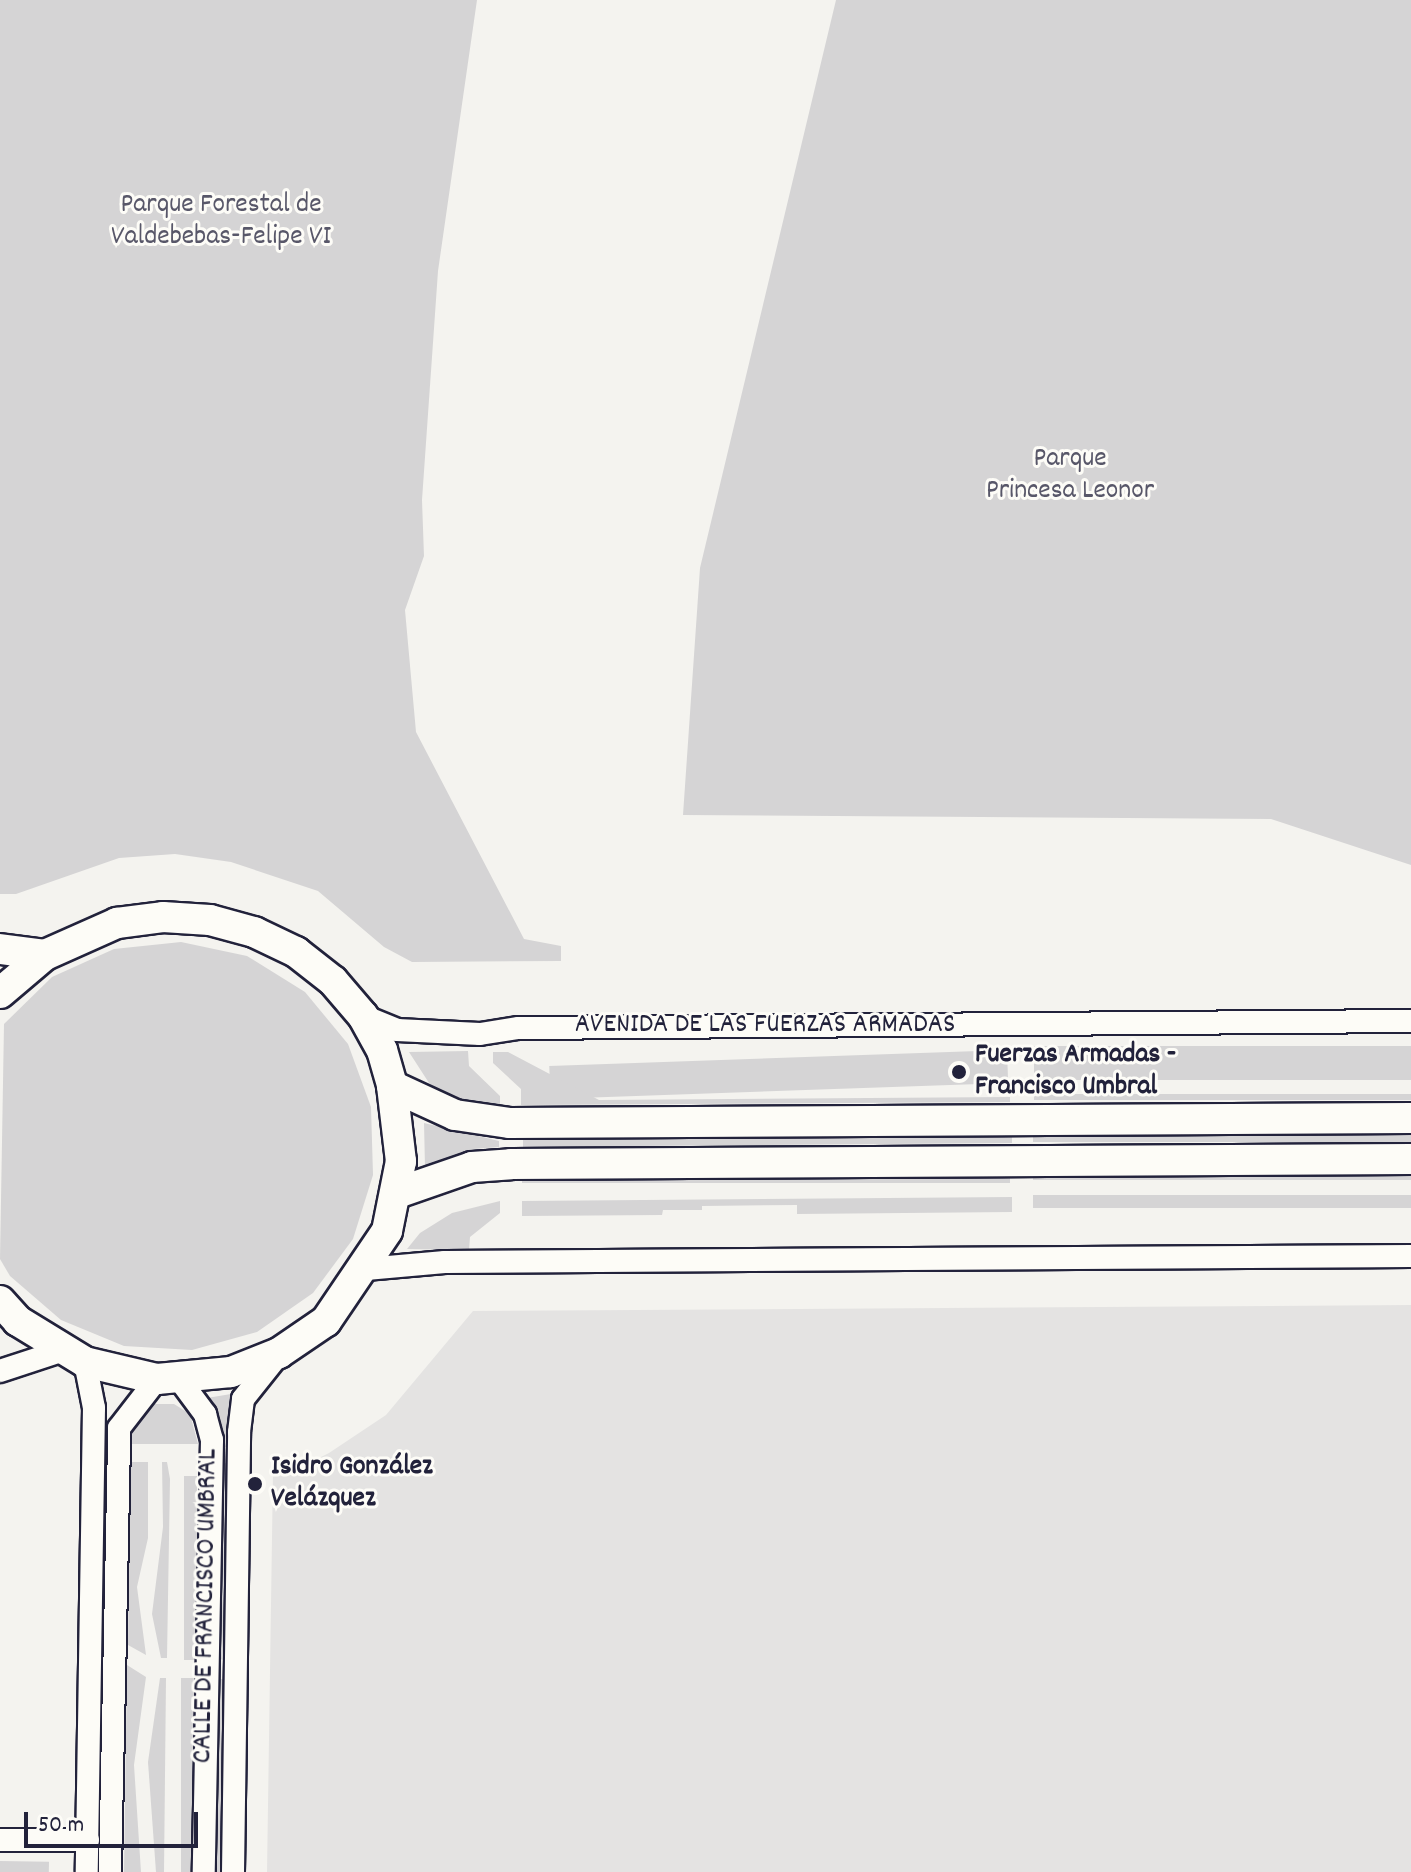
<!DOCTYPE html>
<html>
<head>
<meta charset="utf-8">
<style>
  body { margin:0 }
  #map { position:relative; width:1411px; height:1872px; overflow:hidden; background:#f4f3ef; font-family:Dekko,sans-serif }
  div>[style] { position:absolute }
  .built>* { inset:0; background:#e4e3e2 }
  .green>* { inset:0; background:#d5d4d5; transform-origin:0 0 }
  .roads { filter:drop-shadow(2px 0 #22223b) drop-shadow(-2px 0 #22223b) drop-shadow(0 2px #22223b) drop-shadow(0 -2px #22223b) }
  .street>* { height:22px; margin:-11px; padding:0 11px; transform-origin:11px; border-radius:11px; background:#fdfcf7 }
  .secondary>* { height:30px; margin:-15px; padding:0 15px; transform-origin:15px; border-radius:15px; background:#fdfcf7 }
  .dots>* { width:22px; height:22px; translate:-50% -50%; box-sizing:border-box; border:4px solid #fdfcf7; border-radius:50% }
  span { translate:-50% -50%; white-space:nowrap; text-align:center; line-height:1.15; -webkit-text-stroke:6px #fdfcf7; paint-order:stroke }
  .park-label { font-size:28px; color:#585769 }
  .street-label { font-size:28px; color:#22223b }
  .poi-label { font-size:28px; color:#22223b; font-weight:700 }
  .left { translate:0 -50%; text-align:left }
  .scale { position:absolute; left:24px; top:1812px; width:174px; height:36px; box-sizing:border-box; border:4px solid #22223b; border-top:0; padding-left:10px; font-size:24px; line-height:28px; white-space:nowrap; color:#22223b; -webkit-text-stroke:6px #fdfcf7; paint-order:stroke }
</style>
</head>
<body>
<div id="map">
  <div class="built">
    <i style="clip-path:polygon(1411px 1305px,1411px 1872px,267px 1872px,273px 1471px,299px 1468px,329px 1453px,386px 1415px,473px 1311px)"></i>
  </div>
  <div class="green">
    <i style="clip-path:polygon(0 0,477px 0,438px 271px,422px 500px,424px 556px,405px 610px,416px 732px,524px 939px,561px 946px,561px 961px,412px 962px,384px 947px,318px 891px,231px 862px,175px 854px,119px 858px,16px 894px,0 894px)"></i>
    <i style="clip-path:polygon(836px 0,1411px 0,1411px 865px,1271px 819px,683px 815px,700px 568px)"></i>
    <i style="clip-path:polygon(181px 942px,247px 956px,305px 992px,348px 1044px,371px 1107px,373px 1175px,353px 1239px,313px 1293px,257px 1332px,192px 1350px,124px 1346px,61px 1320px,10px 1276px,0 1259px,4px 1024px,52px 977px,114px 949px)"></i>
    <i style="left:1411px;top:1046px;width:34px;height:377px;rotate:90deg"></i>
    <i style="left:1007px;top:1050px;width:33px;height:458px;rotate:88deg"></i>
    <i style="clip-path:polygon(468px 1051px,469px 1066px,500px 1096px,500px 1106px,482px 1107px,444px 1093px,429px 1083px,409px 1052px)"></i>
    <i style="clip-path:polygon(493px 1052px,508px 1052px,599px 1100px,1010px 1097px,1010px 1102px,521px 1105px,521px 1089px,493px 1063px)"></i>
    <i style="left:1411px;top:1094px;width:6px;height:377px;rotate:90deg"></i>
    <i style="clip-path:polygon(424px 1123px,499px 1141px,499px 1147px,473px 1149px,425px 1167px)"></i>
    <i style="left:1411px;top:1132px;width:10px;height:378px;rotate:90deg"></i>
    <i style="clip-path:polygon(1012px 1137px,1012px 1143px,523px 1147px,523px 1140px)"></i>
    <i style="left:1411px;top:1175px;width:5px;height:378px;rotate:90deg"></i>
    <i style="left:1010px;top:1176px;width:7px;height:488px;rotate:90deg"></i>
    <i style="left:1411px;top:1195px;width:13px;height:378px;rotate:90deg"></i>
    <i style="clip-path:polygon(1012px 1197px,1012px 1212px,797px 1214px,797px 1205px,702px 1206px,702px 1210px,663px 1210px,662px 1215px,522px 1216px,522px 1201px)"></i>
    <i style="clip-path:polygon(500px 1201px,500px 1213px,470px 1237px,469px 1250px,407px 1249px,420px 1233px,452px 1213px)"></i>
    <i style="clip-path:polygon(231px 1394px,229px 1447px,222px 1447px,220px 1427px,207px 1398px)"></i>
    <i style="clip-path:polygon(155px 1404px,174px 1404px,190px 1414px,198px 1444px,130px 1444px,133px 1422px)"></i>
    <i style="clip-path:polygon(130px 1462px,148px 1462px,148px 1538px,137px 1587px,146px 1655px,128px 1645px)"></i>
    <i style="clip-path:polygon(162px 1462px,167px 1462px,170px 1479px,167px 1658px,161px 1658px,152px 1614px,163px 1527px)"></i>
    <i style="clip-path:polygon(222px 1463px,228px 1463px,224px 1660px,219px 1659px)"></i>
    <i style="left:184px;top:1476px;width:13px;height:184px"></i>
    <i style="clip-path:polygon(127px 1665px,146px 1677px,134px 1765px,141px 1872px,124px 1872px)"></i>
    <i style="clip-path:polygon(160px 1678px,166px 1678px,164px 1872px,156px 1872px,148px 1762px)"></i>
    <i style="left:181px;top:1678px;width:13px;height:194px"></i>
    <i style="clip-path:polygon(219px 1679px,224px 1679px,221px 1872px,215px 1872px)"></i>
    <i style="left:0;top:1861px;width:49px;height:11px;rotate:1deg"></i>
  </div>
  <div class="roads">
    <div class="street">
      <i style="left:363px;top:1016px;width:37px;rotate:22deg"></i>
      <i style="left:397px;top:1030px;width:83px;rotate:2.8deg"></i>
      <i style="left:480px;top:1034px;width:39px;rotate:-9deg"></i>
      <i style="left:519px;top:1028px;width:892px;rotate:-0.45deg"></i>
      <i style="left:366px;top:1269px;width:79px;rotate:-5.1deg"></i>
      <i style="left:445px;top:1262px;width:966px;rotate:-0.36deg"></i>
      <i style="left:85px;top:1362px;width:47px;rotate:78.9deg"></i>
      <i style="left:94px;top:1408px;width:464px;rotate:90.9deg"></i>
      <i style="left:0;top:1371px;width:64px;rotate:-18.2deg"></i>
      <i style="left:179px;top:1379px;width:44px;rotate:53.4deg"></i>
      <i style="left:205px;top:1414px;width:27px;rotate:75deg"></i>
      <i style="left:212px;top:1440px;width:432px;rotate:91.1deg"></i>
      <i style="left:0;top:1840px;width:88px"></i>
      <i style="left:110px;top:1872px;width:444px;rotate:-88.8deg"></i>
      <i style="left:119px;top:1428px;width:62px;rotate:-52.2deg"></i>
      <i style="left:233px;top:1872px;width:440px;rotate:-89.2deg"></i>
      <i style="left:239px;top:1432px;width:33px;rotate:-83deg"></i>
      <i style="left:243px;top:1399px;width:58px;rotate:-51.3deg"></i>
    </div>
    <div class="secondary">
      <i style="left:0;top:949px;width:45px;rotate:7.6deg"></i>
      <i style="left:0;top:993px;width:59px;rotate:-40.2deg"></i>
      <i style="left:45px;top:955px;width:79px;rotate:-24deg"></i>
      <i style="left:117px;top:923px;width:46px;rotate:-7.4deg"></i>
      <i style="left:163px;top:917px;width:47px;rotate:3.7deg"></i>
      <i style="left:210px;top:920px;width:46px;rotate:15.3deg"></i>
      <i style="left:254px;top:932px;width:47px;rotate:25.5deg"></i>
      <i style="left:296px;top:952px;width:47px;rotate:38.1deg"></i>
      <i style="left:333px;top:981px;width:46px;rotate:49.4deg"></i>
      <i style="left:363px;top:1016px;width:39px;rotate:61deg"></i>
      <i style="left:382px;top:1050px;width:37px;rotate:74deg"></i>
      <i style="left:392px;top:1086px;width:76px;rotate:83.2deg"></i>
      <i style="left:401px;top:1161px;width:71px;rotate:101.3deg"></i>
      <i style="left:387px;top:1231px;width:109px;rotate:124.1deg"></i>
      <i style="left:326px;top:1321px;width:57px;rotate:145.8deg"></i>
      <i style="left:279px;top:1353px;width:52px;rotate:158.4deg"></i>
      <i style="left:231px;top:1372px;width:74px;rotate:174.6deg"></i>
      <i style="left:157px;top:1379px;width:74px;rotate:-166.7deg"></i>
      <i style="left:85px;top:1362px;width:79px;rotate:-148.5deg"></i>
      <i style="left:18px;top:1321px;width:27px;rotate:-132deg"></i>
      <i style="left:392px;top:1086px;width:69px;rotate:24.7deg"></i>
      <i style="left:455px;top:1115px;width:56px;rotate:8.3deg"></i>
      <i style="left:510px;top:1123px;width:901px;rotate:-0.32deg"></i>
      <i style="left:397px;top:1193px;width:79px;rotate:-19.1deg"></i>
      <i style="left:472px;top:1167px;width:39px;rotate:-4deg"></i>
      <i style="left:511px;top:1164px;width:900px;rotate:-0.32deg"></i>
    </div>
  </div>
  <div class="dots">
    <i style="left:959px;top:1072px;background:#22223b"></i>
    <i style="left:255px;top:1484px;background:#22223b"></i>
  </div>
  <div class="park-label">
    <span style="left:221px;top:222px">Parque Forestal de<br>Valdebebas-Felipe VI</span>
    <span style="left:1070px;top:476px">Parque<br>Princesa Leonor</span>
  </div>
  <div class="street-label">
    <span style="left:765px;top:1026px">AVENIDA DE LAS FUERZAS ARMADAS</span>
    <span style="left:207px;top:1606px;rotate:-89deg">CALLE DE FRANCISCO UMBRAL</span>
  </div>
  <div class="poi-label">
    <span class="left" style="left:975px;top:1072px">Fuerzas Armadas -<br>Francisco Umbral</span>
    <span class="left" style="left:271px;top:1484px">Isidro González<br>Velázquez</span>
  </div>
  <div class="scale">50 m</div>
</div>
</body>
</html>
